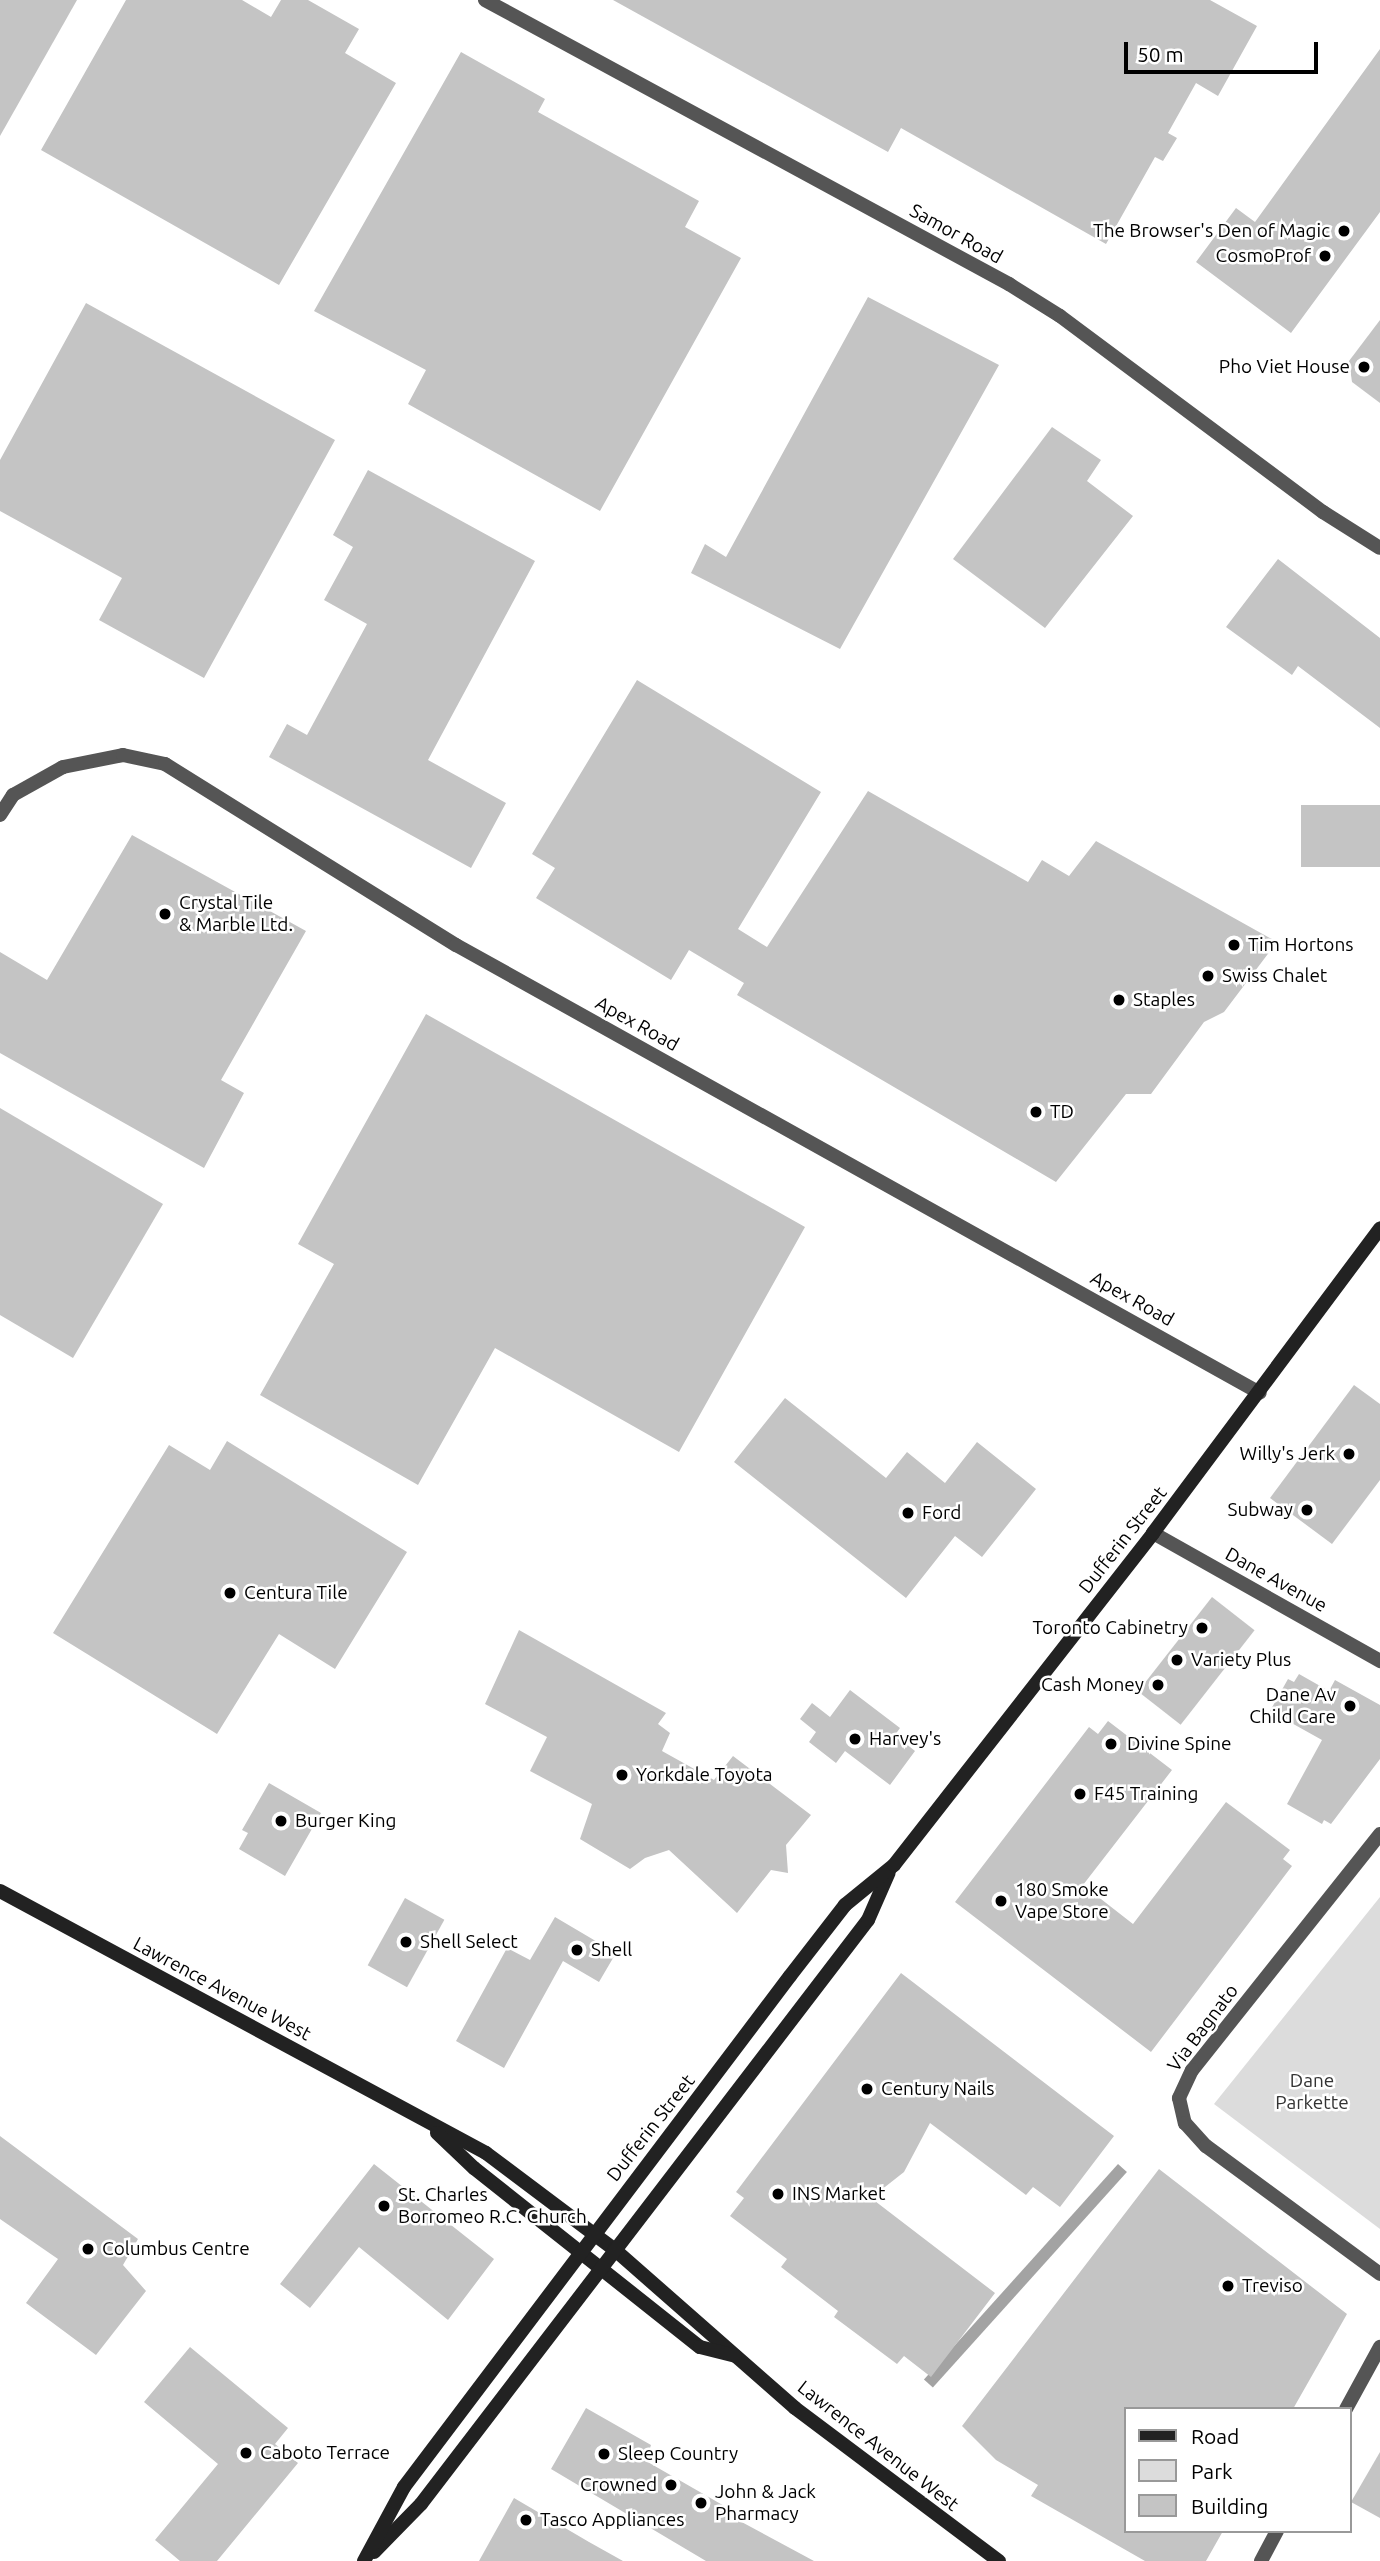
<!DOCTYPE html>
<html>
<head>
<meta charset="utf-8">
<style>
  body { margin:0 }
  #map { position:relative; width:1380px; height:2561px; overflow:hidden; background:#fff; font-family:Ubuntu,sans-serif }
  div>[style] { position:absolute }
  .green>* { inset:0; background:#dcdcdc }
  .water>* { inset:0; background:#a3a3a3; transform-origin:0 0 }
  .building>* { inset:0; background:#c4c4c4; transform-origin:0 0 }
  .street>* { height:14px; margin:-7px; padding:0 7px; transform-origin:7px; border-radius:7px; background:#555 }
  .secondary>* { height:14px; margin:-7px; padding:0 7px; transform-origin:7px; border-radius:7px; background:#222 }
  .dots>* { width:19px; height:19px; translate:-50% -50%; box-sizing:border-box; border:4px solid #fff; border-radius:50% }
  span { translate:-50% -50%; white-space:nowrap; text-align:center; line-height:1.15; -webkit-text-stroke:5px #fff; paint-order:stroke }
  .poi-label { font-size:19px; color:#000 }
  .right { translate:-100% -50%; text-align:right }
  .left { translate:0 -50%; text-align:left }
  .street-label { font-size:19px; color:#000 }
  .park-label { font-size:19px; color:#333 }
  .legend { position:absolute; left:1124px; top:2407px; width:228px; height:126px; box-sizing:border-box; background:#fff; border:2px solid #999; margin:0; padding:9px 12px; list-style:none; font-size:21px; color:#000 }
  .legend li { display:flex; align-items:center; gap:14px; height:35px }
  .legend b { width:35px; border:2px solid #999 }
  .scale { position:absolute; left:1124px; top:42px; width:194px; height:32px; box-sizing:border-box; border:4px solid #000; border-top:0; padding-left:9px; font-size:21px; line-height:24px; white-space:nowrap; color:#000; -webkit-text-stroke:5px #fff; paint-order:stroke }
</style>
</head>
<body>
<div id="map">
  <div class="green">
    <i style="clip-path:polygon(1380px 1897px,1380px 2229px,1214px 2104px)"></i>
  </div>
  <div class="water">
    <i style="left:1118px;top:2164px;width:12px;height:290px;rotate:42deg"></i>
  </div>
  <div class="building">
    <i style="clip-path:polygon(0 0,77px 0,0 136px)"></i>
    <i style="clip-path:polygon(126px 0,242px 0,271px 17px,281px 0,308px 0,359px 29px,345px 53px,396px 83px,279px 285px,41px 150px)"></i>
    <i style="clip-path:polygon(613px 0,1210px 0,1257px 26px,1218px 96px,1196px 83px,1168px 133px,1177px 138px,1163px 161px,1155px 157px,1106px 244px,901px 128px,888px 152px)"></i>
    <i style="clip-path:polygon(1380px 49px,1380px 212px,1291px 333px,1196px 262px,1236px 208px,1255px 222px)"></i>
    <i style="clip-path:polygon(461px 52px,545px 99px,538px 112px,699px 201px,685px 227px,741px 258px,600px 511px,408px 404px,426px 370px,314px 311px)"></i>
    <i style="clip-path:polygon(868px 297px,999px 365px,840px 649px,691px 573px,705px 544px,726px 557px)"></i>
    <i style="clip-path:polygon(86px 303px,335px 440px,204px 678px,99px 620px,122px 578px,0 511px,0 460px)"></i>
    <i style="clip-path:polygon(1380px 320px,1380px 403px,1352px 382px,1349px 361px)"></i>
    <i style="clip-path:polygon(1052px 427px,1101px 460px,1087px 481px,1133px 516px,1045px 628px,953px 559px)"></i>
    <i style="clip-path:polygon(368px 470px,535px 561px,428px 760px,506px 803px,471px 868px,269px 757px,287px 724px,307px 735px,367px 624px,324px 600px,353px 547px,333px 535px)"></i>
    <i style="clip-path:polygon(1278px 559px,1380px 638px,1380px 728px,1298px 666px,1292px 675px,1226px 627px)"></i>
    <i style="clip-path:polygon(637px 680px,821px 792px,738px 929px,767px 947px,868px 791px,1028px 882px,1042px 860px,1069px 876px,1096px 841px,1277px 942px,1224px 1012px,1204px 1022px,1151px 1094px,1126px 1094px,1056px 1182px,737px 995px,744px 983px,689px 950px,671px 980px,536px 898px,555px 868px,532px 854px)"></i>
    <i style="left:1380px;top:805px;width:62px;height:79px;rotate:90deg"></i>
    <i style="clip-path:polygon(132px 835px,306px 931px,221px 1080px,244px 1093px,204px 1168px,0 1053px,0 952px,47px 980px)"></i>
    <i style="clip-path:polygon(426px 1014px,805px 1227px,679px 1452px,495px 1348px,418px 1485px,260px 1395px,334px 1264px,298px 1244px)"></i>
    <i style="clip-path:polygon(0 1108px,163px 1204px,73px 1358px,0 1315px)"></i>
    <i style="clip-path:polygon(1354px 1385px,1380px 1404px,1380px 1480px,1332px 1544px,1270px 1498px)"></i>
    <i style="clip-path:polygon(785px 1398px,886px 1478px,907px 1452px,945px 1483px,977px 1442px,1036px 1489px,982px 1557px,955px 1536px,906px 1598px,734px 1462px)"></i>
    <i style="clip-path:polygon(227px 1441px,407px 1552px,335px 1669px,279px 1634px,217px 1734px,53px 1633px,169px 1445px,210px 1470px)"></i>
    <i style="left:1212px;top:1597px;width:54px;height:120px;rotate:38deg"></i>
    <i style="clip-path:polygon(519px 1630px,666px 1713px,658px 1724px,670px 1733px,662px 1751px,714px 1780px,733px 1756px,811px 1815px,786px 1845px,788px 1873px,771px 1870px,737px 1913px,669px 1850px,645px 1858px,630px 1869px,580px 1839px,592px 1804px,530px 1771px,547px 1737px,485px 1704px)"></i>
    <i style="clip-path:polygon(1299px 1674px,1329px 1691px,1335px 1680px,1380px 1705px,1380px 1759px,1331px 1824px,1324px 1820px,1322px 1824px,1287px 1804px,1322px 1740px,1270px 1711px,1288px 1679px,1294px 1682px)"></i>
    <i style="clip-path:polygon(850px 1690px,900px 1728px,895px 1735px,915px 1751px,890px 1785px,845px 1751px,836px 1763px,809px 1742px,816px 1732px,800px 1719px,812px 1703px,830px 1717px)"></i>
    <i style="clip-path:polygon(1108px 1721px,1172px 1770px,1083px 1885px,1133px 1924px,1226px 1802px,1290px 1850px,1283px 1859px,1292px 1866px,1151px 2052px,955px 1902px,1089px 1727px,1098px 1734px)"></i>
    <i style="clip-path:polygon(269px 1783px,321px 1813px,285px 1876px,239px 1849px,248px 1833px,242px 1830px)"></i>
    <i style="left:405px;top:1898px;width:45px;height:77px;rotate:29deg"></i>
    <i style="clip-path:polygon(555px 1917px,616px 1953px,599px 1982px,563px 1961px,504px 2068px,456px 2041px,507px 1948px,530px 1960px)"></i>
    <i style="clip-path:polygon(901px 1973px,1114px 2136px,1060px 2207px,1033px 2187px,1026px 2195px,930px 2123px,904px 2172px,871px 2198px,995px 2293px,931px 2377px,904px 2356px,897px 2364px,834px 2317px,838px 2311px,781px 2267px,787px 2259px,730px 2216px,744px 2198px,736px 2192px)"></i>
    <i style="clip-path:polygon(0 2136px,138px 2239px,123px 2265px,146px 2291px,96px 2355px,26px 2303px,58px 2259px,0 2219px)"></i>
    <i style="clip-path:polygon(374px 2164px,494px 2259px,448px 2320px,359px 2247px,310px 2308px,280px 2284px)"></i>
    <i style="clip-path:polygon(1159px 2169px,1347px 2314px,1293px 2409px,1126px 2409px,1126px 2531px,1223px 2531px,1206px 2561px,1145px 2561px,1031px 2496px,1038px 2485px,996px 2460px,962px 2426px)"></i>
    <i style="clip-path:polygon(190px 2347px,288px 2428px,275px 2444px,298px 2463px,217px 2561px,180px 2561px,155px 2540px,218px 2464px,144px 2402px)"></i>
    <i style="clip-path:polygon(586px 2408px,651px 2445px,646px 2461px,726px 2507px,723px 2512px,814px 2561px,706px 2561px,551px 2469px)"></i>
    <i style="clip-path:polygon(1380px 2452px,1380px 2518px,1351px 2502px)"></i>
    <i style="clip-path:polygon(514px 2498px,589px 2542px,623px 2561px,479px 2561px)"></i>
  </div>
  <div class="street">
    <i style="left:485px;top:0;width:596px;rotate:28.46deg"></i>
    <i style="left:1009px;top:284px;width:60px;rotate:32.1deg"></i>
    <i style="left:1060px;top:316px;width:328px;rotate:36.7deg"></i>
    <i style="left:1323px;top:512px;width:67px;rotate:32.3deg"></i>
    <i style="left:0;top:815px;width:24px;rotate:-57deg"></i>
    <i style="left:13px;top:795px;width:57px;rotate:-29.2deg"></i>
    <i style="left:63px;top:767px;width:61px;rotate:-11.3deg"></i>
    <i style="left:123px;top:755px;width:43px;rotate:12.1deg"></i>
    <i style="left:165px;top:764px;width:343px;rotate:31.9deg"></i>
    <i style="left:456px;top:945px;width:920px;rotate:29.13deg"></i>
    <i style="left:1153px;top:1533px;width:261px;rotate:29.4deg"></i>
    <i style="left:1380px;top:1834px;width:302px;rotate:128.5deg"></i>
    <i style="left:1192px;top:2070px;width:31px;rotate:115deg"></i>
    <i style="left:1179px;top:2098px;width:26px;rotate:77deg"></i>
    <i style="left:1185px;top:2123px;width:31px;rotate:48deg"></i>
    <i style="left:1206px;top:2146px;width:216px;rotate:36.3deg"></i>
    <i style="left:1346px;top:2409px;width:71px;rotate:-61.3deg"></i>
    <i style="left:1261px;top:2561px;width:34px;rotate:-62deg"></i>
  </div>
  <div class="secondary">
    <i style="left:0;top:1891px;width:552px;rotate:28.33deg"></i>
    <i style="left:486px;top:2153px;width:160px;rotate:36.9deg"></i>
    <i style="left:614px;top:2249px;width:241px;rotate:41.3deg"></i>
    <i style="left:795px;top:2408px;width:255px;rotate:36.9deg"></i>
    <i style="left:437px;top:2133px;width:51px;rotate:43.4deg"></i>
    <i style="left:474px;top:2168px;width:288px;rotate:38.4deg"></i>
    <i style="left:700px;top:2347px;width:36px;rotate:14deg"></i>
    <i style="left:374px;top:2552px;width:67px;rotate:-45.6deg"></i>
    <i style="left:421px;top:2504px;width:735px;rotate:-52.57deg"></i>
    <i style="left:868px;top:1920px;width:52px;rotate:-66.4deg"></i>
    <i style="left:364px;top:2561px;width:84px;rotate:-61.6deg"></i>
    <i style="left:404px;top:2487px;width:640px;rotate:-52.93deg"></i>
    <i style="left:790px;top:1976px;width:90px;rotate:-52.2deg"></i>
    <i style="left:845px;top:1905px;width:63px;rotate:-39.2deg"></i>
    <i style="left:894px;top:1865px;width:421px;rotate:-52deg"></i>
    <i style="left:1153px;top:1533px;width:380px;rotate:-53.3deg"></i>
  </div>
  <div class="dots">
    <i style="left:1344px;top:231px;background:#000"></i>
    <i style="left:1325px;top:256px;background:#000"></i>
    <i style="left:1364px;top:367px;background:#000"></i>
    <i style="left:165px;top:914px;background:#000"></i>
    <i style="left:1234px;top:945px;background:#000"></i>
    <i style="left:1208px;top:976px;background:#000"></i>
    <i style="left:1119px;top:1000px;background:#000"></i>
    <i style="left:1036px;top:1112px;background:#000"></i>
    <i style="left:1349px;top:1454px;background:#000"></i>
    <i style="left:1307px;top:1510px;background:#000"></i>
    <i style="left:908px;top:1513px;background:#000"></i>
    <i style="left:230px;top:1593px;background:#000"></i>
    <i style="left:1202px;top:1628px;background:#000"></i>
    <i style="left:1177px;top:1660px;background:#000"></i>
    <i style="left:1158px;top:1685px;background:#000"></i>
    <i style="left:1350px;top:1706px;background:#000"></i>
    <i style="left:855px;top:1739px;background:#000"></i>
    <i style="left:1111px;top:1744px;background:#000"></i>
    <i style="left:622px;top:1775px;background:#000"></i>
    <i style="left:1080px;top:1794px;background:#000"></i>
    <i style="left:281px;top:1821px;background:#000"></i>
    <i style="left:1001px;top:1901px;background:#000"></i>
    <i style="left:406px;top:1942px;background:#000"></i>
    <i style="left:577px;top:1950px;background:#000"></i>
    <i style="left:867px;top:2089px;background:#000"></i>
    <i style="left:778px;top:2194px;background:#000"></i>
    <i style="left:384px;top:2206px;background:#000"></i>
    <i style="left:88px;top:2249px;background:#000"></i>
    <i style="left:1228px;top:2286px;background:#000"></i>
    <i style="left:246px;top:2453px;background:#000"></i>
    <i style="left:604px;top:2454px;background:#000"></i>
    <i style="left:671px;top:2485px;background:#000"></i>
    <i style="left:701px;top:2503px;background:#000"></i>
    <i style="left:526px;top:2520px;background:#000"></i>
  </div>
  <div class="poi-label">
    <span class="right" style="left:1330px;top:231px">The Browser's Den of Magic</span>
    <span class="right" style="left:1311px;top:256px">CosmoProf</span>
    <span class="right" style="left:1350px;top:367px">Pho Viet House</span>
    <span class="left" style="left:179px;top:914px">Crystal Tile<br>&amp; Marble Ltd.</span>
    <span class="left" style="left:1248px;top:945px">Tim Hortons</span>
    <span class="left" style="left:1222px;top:976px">Swiss Chalet</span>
    <span class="left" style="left:1133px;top:1000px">Staples</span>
    <span class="left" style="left:1050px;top:1112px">TD</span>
    <span class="right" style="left:1335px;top:1454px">Willy's Jerk</span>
    <span class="right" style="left:1293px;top:1510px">Subway</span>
    <span class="left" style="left:922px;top:1513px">Ford</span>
    <span class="left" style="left:244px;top:1593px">Centura Tile</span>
    <span class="right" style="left:1188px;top:1628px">Toronto Cabinetry</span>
    <span class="left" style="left:1191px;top:1660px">Variety Plus</span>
    <span class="right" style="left:1144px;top:1685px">Cash Money</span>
    <span class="right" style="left:1336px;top:1706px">Dane Av<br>Child Care</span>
    <span class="left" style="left:869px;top:1739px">Harvey's</span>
    <span class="left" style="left:1127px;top:1744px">Divine Spine</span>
    <span class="left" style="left:636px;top:1775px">Yorkdale Toyota</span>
    <span class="left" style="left:1094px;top:1794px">F45 Training</span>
    <span class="left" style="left:295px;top:1821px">Burger King</span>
    <span class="left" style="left:1015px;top:1901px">180 Smoke<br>Vape Store</span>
    <span class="left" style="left:420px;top:1942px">Shell Select</span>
    <span class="left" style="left:591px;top:1950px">Shell</span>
    <span class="left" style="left:881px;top:2089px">Century Nails</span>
    <span class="left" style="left:792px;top:2194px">INS Market</span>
    <span class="left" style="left:398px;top:2206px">St. Charles<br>Borromeo R.C. Church</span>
    <span class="left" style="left:102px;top:2249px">Columbus Centre</span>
    <span class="left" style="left:1242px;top:2286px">Treviso</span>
    <span class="left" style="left:260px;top:2453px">Caboto Terrace</span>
    <span class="left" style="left:618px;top:2454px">Sleep Country</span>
    <span class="right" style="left:657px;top:2485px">Crowned</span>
    <span class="left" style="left:715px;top:2503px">John &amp; Jack<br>Pharmacy</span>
    <span class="left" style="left:540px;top:2520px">Tasco Appliances</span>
  </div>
  <div class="street-label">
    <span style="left:956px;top:234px;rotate:29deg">Samor Road</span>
    <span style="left:637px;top:1024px;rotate:29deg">Apex Road</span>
    <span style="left:1132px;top:1299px;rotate:29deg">Apex Road</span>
    <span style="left:1123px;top:1540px;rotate:-52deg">Dufferin Street</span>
    <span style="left:1276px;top:1580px;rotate:29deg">Dane Avenue</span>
    <span style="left:222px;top:1989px;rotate:28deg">Lawrence Avenue West</span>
    <span style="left:1203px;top:2028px;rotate:-53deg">Via Bagnato</span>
    <span style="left:651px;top:2128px;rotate:-52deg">Dufferin Street</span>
    <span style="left:878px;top:2446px;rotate:38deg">Lawrence Avenue West</span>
  </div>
  <div class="park-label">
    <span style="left:1312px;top:2092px">Dane<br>Parkette</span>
  </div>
  <ul class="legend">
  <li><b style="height:9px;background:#222"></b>Road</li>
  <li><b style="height:19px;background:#dcdcdc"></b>Park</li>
  <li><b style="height:19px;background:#c4c4c4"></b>Building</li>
  </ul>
  <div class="scale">50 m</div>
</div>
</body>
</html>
